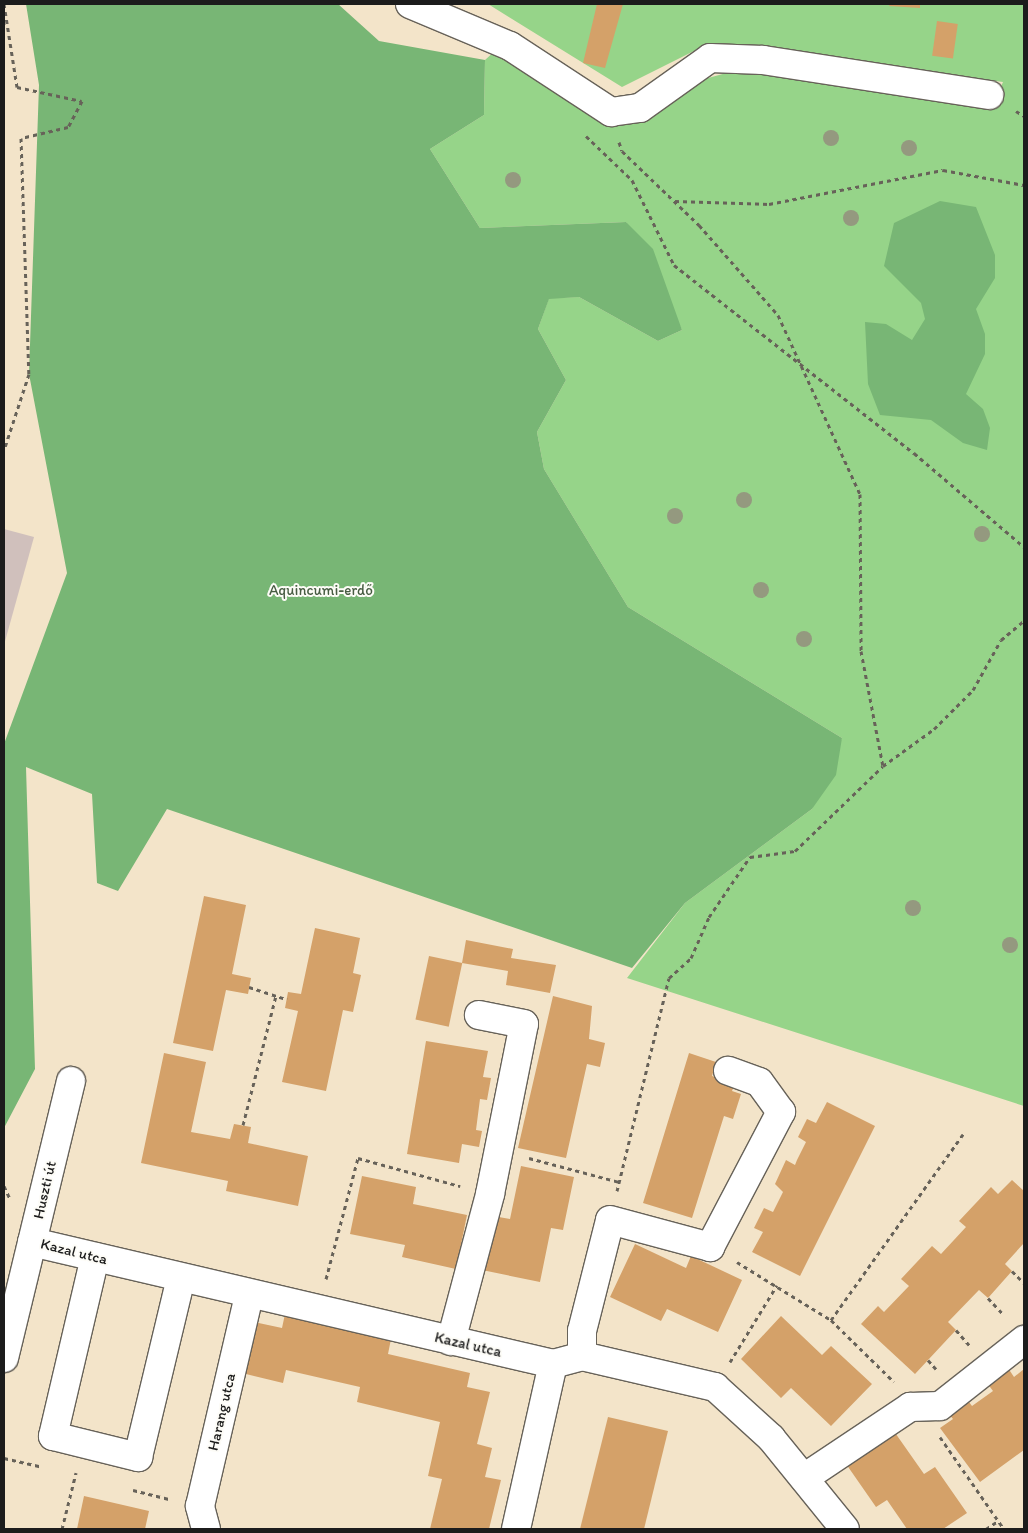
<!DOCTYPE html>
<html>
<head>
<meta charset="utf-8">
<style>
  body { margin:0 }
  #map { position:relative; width:1028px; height:1533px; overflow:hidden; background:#f3e4c9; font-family:Itim,sans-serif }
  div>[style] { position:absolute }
  .industrial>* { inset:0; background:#d0c0bc }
  .green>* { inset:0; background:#96d489 }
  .forest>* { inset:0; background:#78b675 }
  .building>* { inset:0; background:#d4a169; transform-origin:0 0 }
  .path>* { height:3px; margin-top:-1.5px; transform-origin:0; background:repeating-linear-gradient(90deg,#676259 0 4px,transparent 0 8px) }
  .roads { filter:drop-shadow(1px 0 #676259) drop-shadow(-1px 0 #676259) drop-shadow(0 1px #676259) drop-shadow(0 -1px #676259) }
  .pedestrian>* { height:28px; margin:-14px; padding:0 14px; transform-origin:14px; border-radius:14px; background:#fff }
  .minor>* { height:28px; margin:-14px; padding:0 14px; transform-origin:14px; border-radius:14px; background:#fff }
  .trees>* { width:16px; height:16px; margin:-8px; border-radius:50%; background:#94997f }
  span { translate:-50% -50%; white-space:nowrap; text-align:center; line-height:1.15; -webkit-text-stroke:4px #fdfcf7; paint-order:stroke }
  .park-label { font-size:15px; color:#475c42 }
  .street-label { font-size:15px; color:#1c1c1c }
  .frame { position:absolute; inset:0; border:5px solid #1c1c1c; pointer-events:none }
</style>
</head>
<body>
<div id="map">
  <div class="industrial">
    <i style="clip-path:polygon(4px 529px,34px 537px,4px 645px)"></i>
  </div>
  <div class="green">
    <i style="clip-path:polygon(488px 4px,1024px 4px,1024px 1106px,627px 978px,685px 903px,812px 809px,842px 738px,628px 607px,544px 469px,537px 432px,566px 380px,538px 329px,549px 298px,579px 297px,658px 341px,682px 330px,626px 222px,480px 228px,430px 149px,484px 115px,485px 60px,496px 50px,588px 111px,730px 72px,771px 70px,991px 109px,1003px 82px,708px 44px,622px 87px)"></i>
  </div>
  <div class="forest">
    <i style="clip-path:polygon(26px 4px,338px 4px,379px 41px,485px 60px,484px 115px,430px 149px,480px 228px,626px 222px,653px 249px,682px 330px,658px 341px,579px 297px,549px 299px,538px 329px,566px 380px,537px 432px,544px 469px,628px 607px,842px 738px,836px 775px,812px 809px,685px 903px,632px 968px,167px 809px,118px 891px,97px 883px,92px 794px,26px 767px,35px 1069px,4px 1128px,4px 744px,67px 573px,29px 374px,39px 85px)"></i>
    <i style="clip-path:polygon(940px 201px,976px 207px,995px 255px,995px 278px,976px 309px,985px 334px,985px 354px,966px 394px,983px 409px,990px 428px,987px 450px,963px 443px,931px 420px,880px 415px,868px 384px,865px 322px,886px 324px,912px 340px,925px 319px,921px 303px,884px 266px,894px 223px)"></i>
  </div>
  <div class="building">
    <i style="clip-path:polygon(597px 4px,623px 4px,605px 68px,583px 63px)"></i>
    <i style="clip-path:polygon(890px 4px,920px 4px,920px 8px,889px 6px)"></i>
    <i style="left:937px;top:21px;width:21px;height:35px;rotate:8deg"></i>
    <i style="clip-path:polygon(204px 896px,246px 905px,232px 974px,251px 978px,248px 994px,226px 990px,213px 1051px,173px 1043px)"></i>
    <i style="clip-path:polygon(315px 928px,360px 938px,353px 973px,361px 975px,353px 1012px,343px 1010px,326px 1091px,282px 1082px,298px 1011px,285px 1008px,288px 992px,301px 994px)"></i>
    <i style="clip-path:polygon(466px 940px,513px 949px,511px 958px,556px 965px,550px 993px,506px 985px,508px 971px,462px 963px)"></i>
    <i style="left:429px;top:956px;width:34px;height:65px;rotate:12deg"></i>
    <i style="clip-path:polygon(553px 996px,592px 1006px,589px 1039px,605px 1043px,600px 1067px,587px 1064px,566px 1158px,518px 1148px)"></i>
    <i style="clip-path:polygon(426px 1041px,488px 1051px,483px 1077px,491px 1078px,487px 1100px,480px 1099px,476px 1130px,482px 1131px,479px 1147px,462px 1144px,459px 1163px,407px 1154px)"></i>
    <i style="clip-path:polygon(164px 1053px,206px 1062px,191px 1132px,230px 1139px,234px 1124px,251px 1127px,248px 1143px,308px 1156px,298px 1206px,226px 1191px,228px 1181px,141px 1163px)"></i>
    <i style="clip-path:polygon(689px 1053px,716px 1062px,712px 1076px,735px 1083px,732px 1091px,741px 1094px,733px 1119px,724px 1116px,692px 1218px,643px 1203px)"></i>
    <i style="clip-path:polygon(827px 1102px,875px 1126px,800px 1276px,752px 1252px,763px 1232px,754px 1228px,764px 1208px,773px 1212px,783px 1192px,775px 1184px,786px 1160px,795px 1165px,797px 1160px,806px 1142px,798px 1137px,807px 1119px,816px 1123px)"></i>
    <i style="clip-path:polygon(521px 1166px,574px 1177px,563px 1230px,551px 1228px,540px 1282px,482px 1270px,493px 1216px,510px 1219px)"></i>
    <i style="clip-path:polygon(362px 1176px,416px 1187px,413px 1204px,467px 1215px,456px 1269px,402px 1257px,405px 1245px,350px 1234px)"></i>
    <i style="clip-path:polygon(1012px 1180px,1024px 1191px,1024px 1243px,1005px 1264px,1012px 1271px,988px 1298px,979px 1290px,948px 1322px,956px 1330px,915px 1374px,861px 1324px,878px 1306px,884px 1312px,909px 1286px,901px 1279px,932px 1246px,941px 1254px,966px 1227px,959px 1221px,991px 1187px,998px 1194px)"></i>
    <i style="clip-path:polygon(635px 1244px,686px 1268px,691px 1256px,742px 1280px,718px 1332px,667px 1309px,661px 1321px,610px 1297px)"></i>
    <i style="clip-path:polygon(285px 1314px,391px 1339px,388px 1354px,470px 1373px,467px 1387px,490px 1392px,477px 1444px,492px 1448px,485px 1477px,501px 1480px,489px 1529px,430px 1529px,442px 1479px,428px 1476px,440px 1422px,357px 1402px,360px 1387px,286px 1370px,283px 1383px,242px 1373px,254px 1322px,282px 1328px)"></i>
    <i style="clip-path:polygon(781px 1316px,822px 1355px,831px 1346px,872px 1384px,831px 1426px,791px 1388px,781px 1398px,741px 1359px)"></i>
    <i style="clip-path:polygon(1008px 1368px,1014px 1377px,1024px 1369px,1024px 1450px,980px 1482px,940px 1428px,953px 1419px,947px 1412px,966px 1398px,972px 1406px,993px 1391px,987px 1383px)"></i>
    <i style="clip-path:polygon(608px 1417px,668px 1431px,644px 1529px,580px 1529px)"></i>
    <i style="clip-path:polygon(891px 1427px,924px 1474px,935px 1467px,967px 1513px,943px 1529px,907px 1529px,887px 1500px,876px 1507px,844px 1461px)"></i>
    <i style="clip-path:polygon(84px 1496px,149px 1511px,145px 1529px,77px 1529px)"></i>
  </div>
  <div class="path">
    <i style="left:4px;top:4px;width:84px;rotate:81.1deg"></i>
    <i style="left:17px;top:87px;width:66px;rotate:12.2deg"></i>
    <i style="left:82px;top:101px;width:30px;rotate:118deg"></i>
    <i style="left:68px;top:127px;width:48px;rotate:166.8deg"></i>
    <i style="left:21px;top:138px;width:236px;rotate:88.1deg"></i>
    <i style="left:29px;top:374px;width:80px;rotate:108.2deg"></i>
    <i style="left:1016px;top:111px;width:9px;rotate:32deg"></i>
    <i style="left:586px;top:136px;width:64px;rotate:43.7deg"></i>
    <i style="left:632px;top:180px;width:95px;rotate:63.7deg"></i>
    <i style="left:674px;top:265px;width:305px;rotate:38.1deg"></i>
    <i style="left:914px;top:453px;width:145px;rotate:40.5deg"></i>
    <i style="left:619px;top:142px;width:9px;rotate:72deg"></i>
    <i style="left:622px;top:151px;width:107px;rotate:43.9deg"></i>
    <i style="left:699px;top:225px;width:120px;rotate:48.7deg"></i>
    <i style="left:778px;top:315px;width:197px;rotate:65.4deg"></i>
    <i style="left:860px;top:494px;width:157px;rotate:89.6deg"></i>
    <i style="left:861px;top:651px;width:117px;rotate:79.2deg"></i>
    <i style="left:675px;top:201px;width:94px;rotate:1.8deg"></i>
    <i style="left:769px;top:204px;width:177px;rotate:-11.1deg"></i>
    <i style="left:943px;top:170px;width:82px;rotate:10.5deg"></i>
    <i style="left:249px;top:987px;width:40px;rotate:18deg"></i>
    <i style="left:243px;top:1125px;width:133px;rotate:-75.7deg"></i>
    <i style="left:529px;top:1158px;width:93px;rotate:14.9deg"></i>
    <i style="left:4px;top:1186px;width:14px;rotate:65deg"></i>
    <i style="left:617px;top:1191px;width:219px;rotate:-76.3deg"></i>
    <i style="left:669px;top:978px;width:30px;rotate:-42deg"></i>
    <i style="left:691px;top:958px;width:45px;rotate:-66.3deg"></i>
    <i style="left:709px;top:917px;width:73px;rotate:-55.7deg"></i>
    <i style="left:750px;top:857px;width:45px;rotate:-7.6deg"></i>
    <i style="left:795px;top:851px;width:122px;rotate:-44deg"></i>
    <i style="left:883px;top:766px;width:63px;rotate:-36deg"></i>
    <i style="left:934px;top:729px;width:55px;rotate:-45deg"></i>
    <i style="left:973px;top:690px;width:57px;rotate:-60.8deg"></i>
    <i style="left:1001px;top:640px;width:30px;rotate:-40deg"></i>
    <i style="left:737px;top:1262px;width:110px;rotate:31.7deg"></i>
    <i style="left:831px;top:1320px;width:88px;rotate:44.5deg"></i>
    <i style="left:1012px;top:1271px;width:17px;rotate:45deg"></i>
    <i style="left:326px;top:1279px;width:125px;rotate:-75.2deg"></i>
    <i style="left:358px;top:1158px;width:106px;rotate:15.4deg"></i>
    <i style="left:988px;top:1298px;width:23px;rotate:47deg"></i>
    <i style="left:831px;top:1320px;width:228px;rotate:-54.6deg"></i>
    <i style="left:956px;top:1330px;width:20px;rotate:49deg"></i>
    <i style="left:928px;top:1360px;width:12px;rotate:48deg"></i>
    <i style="left:730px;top:1362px;width:90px;rotate:-58.6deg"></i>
    <i style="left:940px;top:1437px;width:112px;rotate:55.2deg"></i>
    <i style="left:4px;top:1458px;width:39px;rotate:13deg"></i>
    <i style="left:133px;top:1490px;width:38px;rotate:14deg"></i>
    <i style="left:62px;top:1529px;width:58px;rotate:-76deg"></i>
    <i style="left:986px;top:1529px;width:14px;rotate:-34deg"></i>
  </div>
  <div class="roads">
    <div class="pedestrian">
      <i style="left:206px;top:1529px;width:24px;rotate:-105deg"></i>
      <i style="left:200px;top:1506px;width:217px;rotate:-76.9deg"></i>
    </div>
    <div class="minor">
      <i style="left:410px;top:4px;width:108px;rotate:22.8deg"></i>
      <i style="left:510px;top:46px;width:121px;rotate:33.2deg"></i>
      <i style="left:611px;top:112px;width:29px;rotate:-8deg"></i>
      <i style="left:640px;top:108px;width:86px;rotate:-35.5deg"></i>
      <i style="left:710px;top:58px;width:53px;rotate:2.2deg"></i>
      <i style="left:763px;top:60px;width:229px;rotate:8.8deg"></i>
      <i style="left:32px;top:1242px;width:535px;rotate:13.18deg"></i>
      <i style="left:553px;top:1364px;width:30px;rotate:-15deg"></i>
      <i style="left:582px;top:1356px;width:137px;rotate:13.1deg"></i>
      <i style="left:715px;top:1387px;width:76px;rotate:42.3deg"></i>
      <i style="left:771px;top:1438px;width:117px;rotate:50.9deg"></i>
      <i style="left:95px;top:1257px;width:184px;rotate:103.2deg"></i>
      <i style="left:53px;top:1436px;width:88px;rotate:13.9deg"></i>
      <i style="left:138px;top:1457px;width:184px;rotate:-76.5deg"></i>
      <i style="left:451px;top:1341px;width:152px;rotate:-75.1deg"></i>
      <i style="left:490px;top:1194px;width:173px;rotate:-78.7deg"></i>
      <i style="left:524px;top:1024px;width:46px;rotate:-168.7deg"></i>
      <i style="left:582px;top:1356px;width:25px;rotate:-90deg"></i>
      <i style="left:582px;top:1331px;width:114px;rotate:-75.8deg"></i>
      <i style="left:610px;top:1220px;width:104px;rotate:15.1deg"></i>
      <i style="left:710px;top:1247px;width:153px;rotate:-62.3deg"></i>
      <i style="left:781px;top:1112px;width:37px;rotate:-126deg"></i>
      <i style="left:759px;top:1082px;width:33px;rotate:-160deg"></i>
      <i style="left:4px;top:1358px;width:285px;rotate:-76.4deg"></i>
      <i style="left:804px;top:1478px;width:128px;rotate:-33.8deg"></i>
      <i style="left:910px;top:1407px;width:30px;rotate:-2deg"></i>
      <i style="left:940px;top:1406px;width:107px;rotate:-38.2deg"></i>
      <i style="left:516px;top:1529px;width:169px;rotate:-77.4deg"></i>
    </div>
  </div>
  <div class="trees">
    <i style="left:831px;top:138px"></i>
    <i style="left:909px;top:148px"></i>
    <i style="left:513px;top:180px"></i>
    <i style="left:851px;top:218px"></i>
    <i style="left:744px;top:500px"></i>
    <i style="left:675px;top:516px"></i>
    <i style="left:982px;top:534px"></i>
    <i style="left:761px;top:590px"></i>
    <i style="left:804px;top:639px"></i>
    <i style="left:913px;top:908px"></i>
    <i style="left:1010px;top:945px"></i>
  </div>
  <div class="park-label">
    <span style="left:321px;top:591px">Aquincumi-erdő</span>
  </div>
  <div class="street-label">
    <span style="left:45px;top:1190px;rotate:-77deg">Huszti út</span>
    <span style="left:74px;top:1252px;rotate:14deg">Kazal utca</span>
    <span style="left:468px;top:1345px;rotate:13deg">Kazal utca</span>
    <span style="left:222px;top:1412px;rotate:-77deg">Harang utca</span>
  </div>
  <div class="frame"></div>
</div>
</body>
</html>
